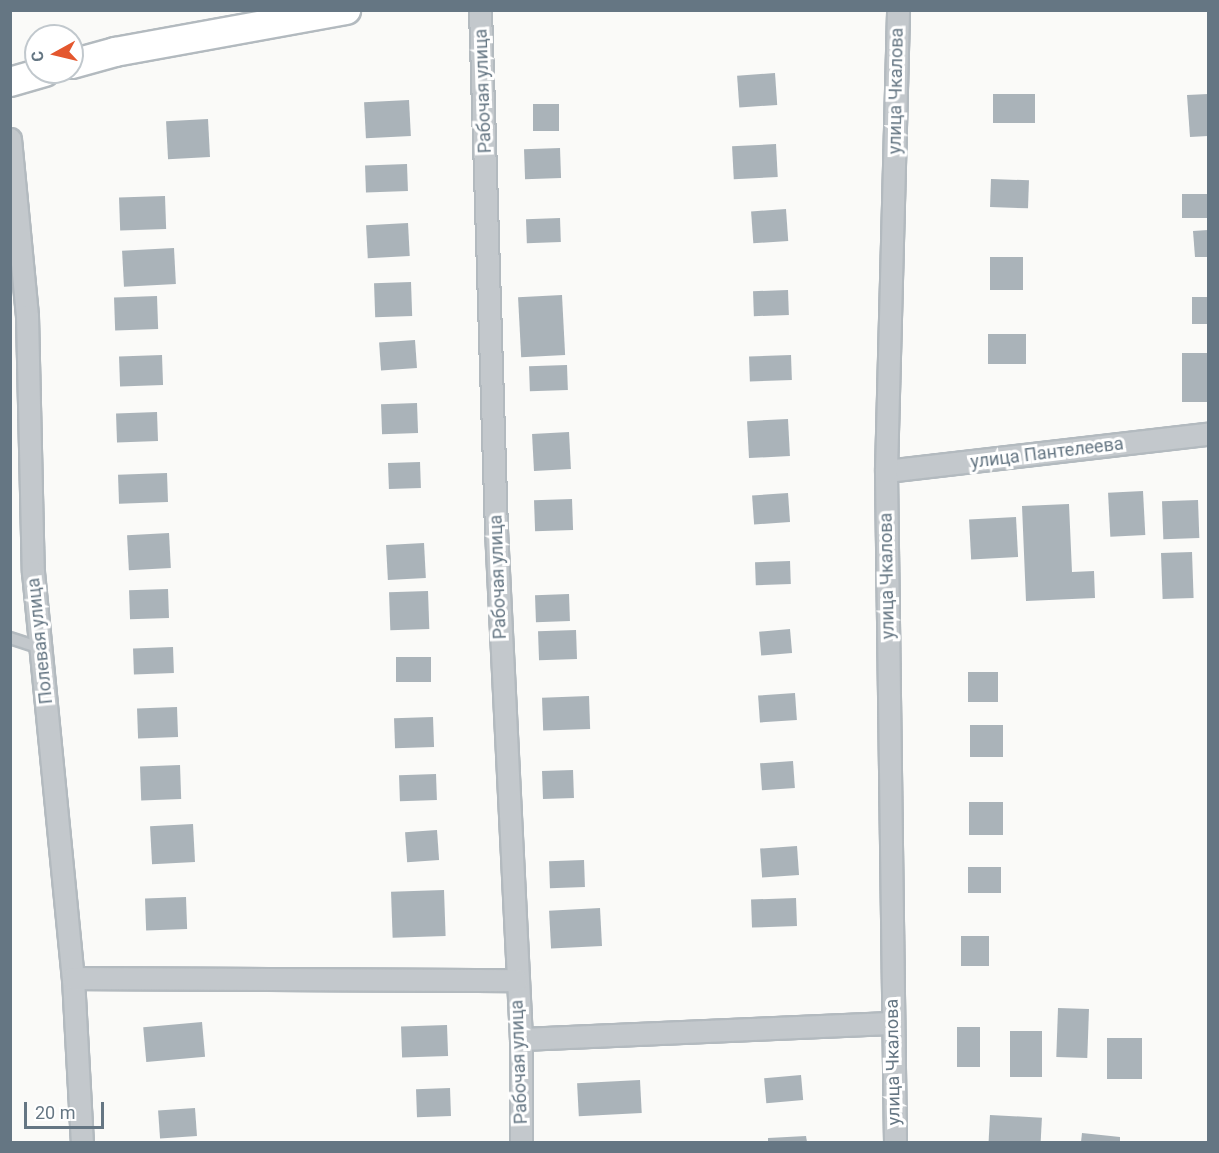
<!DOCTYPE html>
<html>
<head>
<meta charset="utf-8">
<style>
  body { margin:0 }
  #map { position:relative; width:1219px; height:1153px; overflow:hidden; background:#fafaf8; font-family:Roboto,sans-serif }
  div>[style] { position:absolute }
  .building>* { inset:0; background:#aab3b9; transform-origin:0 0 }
  .roads { filter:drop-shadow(2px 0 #b3babf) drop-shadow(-2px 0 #b3babf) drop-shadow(0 2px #b3babf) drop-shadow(0 -2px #b3babf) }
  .lane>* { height:10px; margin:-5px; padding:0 5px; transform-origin:5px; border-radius:5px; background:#c3c8cc }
  .street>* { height:21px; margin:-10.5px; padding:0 10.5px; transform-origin:10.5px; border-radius:10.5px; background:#c3c8cc }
  .secondary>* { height:28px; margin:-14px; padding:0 14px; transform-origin:14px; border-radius:14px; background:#fff }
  span { translate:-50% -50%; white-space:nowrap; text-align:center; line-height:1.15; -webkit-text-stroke:6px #fff; paint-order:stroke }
  .street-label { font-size:18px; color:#657683 }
  .frame { position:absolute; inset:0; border:12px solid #657683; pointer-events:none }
  .north { position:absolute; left:24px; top:24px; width:60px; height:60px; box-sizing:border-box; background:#fff; border:2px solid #c1c8cd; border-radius:50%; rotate:262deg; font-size:16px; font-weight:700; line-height:24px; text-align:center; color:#657683 }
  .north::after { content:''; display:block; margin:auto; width:21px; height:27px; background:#e4572e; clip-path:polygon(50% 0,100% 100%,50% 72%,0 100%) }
  .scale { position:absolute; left:24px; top:1102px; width:80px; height:27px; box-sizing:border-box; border:3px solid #657683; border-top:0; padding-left:8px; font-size:18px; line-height:21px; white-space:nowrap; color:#657683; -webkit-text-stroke:4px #fff; paint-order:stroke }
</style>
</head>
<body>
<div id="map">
  <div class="building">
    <i style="left:775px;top:73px;width:32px;height:38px;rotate:86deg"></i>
    <i style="left:993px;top:94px;width:42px;height:29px"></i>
    <i style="clip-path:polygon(1208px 94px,1208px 136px,1190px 137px,1187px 95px)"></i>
    <i style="left:409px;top:100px;width:36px;height:45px;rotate:87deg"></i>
    <i style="left:533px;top:104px;width:26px;height:27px"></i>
    <i style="left:208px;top:119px;width:38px;height:42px;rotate:87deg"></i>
    <i style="left:776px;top:144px;width:33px;height:44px;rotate:87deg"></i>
    <i style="left:560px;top:148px;width:30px;height:36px;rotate:88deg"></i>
    <i style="left:407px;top:164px;width:27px;height:42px;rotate:88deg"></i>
    <i style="left:991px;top:179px;width:38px;height:28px;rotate:2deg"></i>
    <i style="left:1208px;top:194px;width:24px;height:26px;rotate:90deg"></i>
    <i style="left:165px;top:196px;width:33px;height:46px;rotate:88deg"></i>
    <i style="left:786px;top:209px;width:32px;height:35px;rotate:86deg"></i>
    <i style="left:560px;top:218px;width:24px;height:34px;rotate:88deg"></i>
    <i style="left:408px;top:223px;width:33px;height:42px;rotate:87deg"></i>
    <i style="clip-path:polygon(1208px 230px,1208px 257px,1195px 257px,1193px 231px)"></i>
    <i style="left:174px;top:248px;width:36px;height:52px;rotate:87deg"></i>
    <i style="left:990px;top:257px;width:33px;height:33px"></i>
    <i style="left:411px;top:282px;width:34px;height:37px;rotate:88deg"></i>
    <i style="left:788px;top:290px;width:25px;height:35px;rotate:88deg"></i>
    <i style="left:562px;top:295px;width:60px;height:44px;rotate:87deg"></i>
    <i style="left:157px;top:296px;width:33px;height:43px;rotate:88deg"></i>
    <i style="left:1208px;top:297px;width:27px;height:16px;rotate:90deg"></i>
    <i style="left:988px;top:334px;width:38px;height:30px"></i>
    <i style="left:415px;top:340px;width:28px;height:36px;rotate:86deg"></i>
    <i style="left:1208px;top:353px;width:49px;height:26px;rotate:90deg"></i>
    <i style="left:162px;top:355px;width:30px;height:43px;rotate:88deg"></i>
    <i style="left:791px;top:355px;width:25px;height:42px;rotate:88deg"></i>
    <i style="left:567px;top:365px;width:25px;height:38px;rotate:88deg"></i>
    <i style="left:417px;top:403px;width:30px;height:36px;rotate:88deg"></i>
    <i style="left:157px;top:412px;width:29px;height:41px;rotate:88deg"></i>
    <i style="left:788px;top:419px;width:37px;height:41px;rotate:87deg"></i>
    <i style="left:569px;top:432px;width:37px;height:37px;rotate:87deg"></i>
    <i style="left:420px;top:462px;width:26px;height:32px;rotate:88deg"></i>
    <i style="left:167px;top:473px;width:29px;height:49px;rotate:88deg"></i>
    <i style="left:1143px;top:491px;width:44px;height:35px;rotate:87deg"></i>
    <i style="left:788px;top:493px;width:29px;height:36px;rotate:86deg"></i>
    <i style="left:572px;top:499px;width:31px;height:38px;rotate:88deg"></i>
    <i style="left:1198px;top:500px;width:38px;height:36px;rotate:88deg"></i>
    <i style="clip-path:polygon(1069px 504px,1072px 572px,1094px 571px,1095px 598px,1026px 601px,1022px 506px)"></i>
    <i style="left:1016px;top:517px;width:40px;height:47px;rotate:87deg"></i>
    <i style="left:169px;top:533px;width:35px;height:42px;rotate:87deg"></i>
    <i style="left:424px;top:543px;width:35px;height:38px;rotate:87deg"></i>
    <i style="left:1192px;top:552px;width:46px;height:31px;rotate:88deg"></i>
    <i style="left:790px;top:561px;width:23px;height:35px;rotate:88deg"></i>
    <i style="left:168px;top:589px;width:29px;height:39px;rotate:88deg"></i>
    <i style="left:428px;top:591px;width:38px;height:39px;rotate:88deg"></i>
    <i style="left:569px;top:594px;width:27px;height:34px;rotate:88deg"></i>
    <i style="left:790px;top:629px;width:24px;height:31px;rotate:85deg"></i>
    <i style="left:576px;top:630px;width:29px;height:38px;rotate:88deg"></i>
    <i style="left:173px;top:647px;width:26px;height:40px;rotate:88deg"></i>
    <i style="left:431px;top:657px;width:25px;height:35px;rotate:90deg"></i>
    <i style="left:968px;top:672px;width:30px;height:30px"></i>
    <i style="left:795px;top:693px;width:27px;height:37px;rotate:86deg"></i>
    <i style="left:589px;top:696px;width:33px;height:47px;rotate:88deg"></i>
    <i style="left:177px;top:707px;width:30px;height:40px;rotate:88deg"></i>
    <i style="left:433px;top:717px;width:30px;height:39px;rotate:88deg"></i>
    <i style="left:970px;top:725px;width:33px;height:32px"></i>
    <i style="left:793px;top:761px;width:27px;height:33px;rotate:86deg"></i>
    <i style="left:180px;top:765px;width:34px;height:40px;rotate:88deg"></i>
    <i style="left:573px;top:770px;width:28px;height:31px;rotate:88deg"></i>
    <i style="left:436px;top:774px;width:26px;height:37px;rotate:88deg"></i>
    <i style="left:969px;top:802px;width:34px;height:33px"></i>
    <i style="left:193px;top:824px;width:38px;height:43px;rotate:87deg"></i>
    <i style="left:437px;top:830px;width:30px;height:32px;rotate:86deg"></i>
    <i style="left:797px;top:846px;width:29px;height:37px;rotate:86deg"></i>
    <i style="left:584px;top:860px;width:27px;height:35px;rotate:88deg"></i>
    <i style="left:968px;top:867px;width:33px;height:26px"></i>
    <i style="left:444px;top:890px;width:46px;height:53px;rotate:88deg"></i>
    <i style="left:186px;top:897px;width:32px;height:41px;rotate:88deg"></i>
    <i style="left:796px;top:898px;width:28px;height:45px;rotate:88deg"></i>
    <i style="left:600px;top:908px;width:38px;height:51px;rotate:87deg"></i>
    <i style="left:961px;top:936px;width:28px;height:30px"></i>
    <i style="left:1058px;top:1008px;width:31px;height:49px;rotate:2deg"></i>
    <i style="left:202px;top:1022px;width:35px;height:59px;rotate:85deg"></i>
    <i style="left:447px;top:1025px;width:31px;height:46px;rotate:88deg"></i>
    <i style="left:957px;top:1027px;width:23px;height:40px"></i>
    <i style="left:1010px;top:1031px;width:32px;height:46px"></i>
    <i style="left:1107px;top:1038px;width:35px;height:41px"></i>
    <i style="left:801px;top:1075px;width:25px;height:37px;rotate:85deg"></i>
    <i style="left:640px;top:1080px;width:33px;height:63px;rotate:87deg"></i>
    <i style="left:450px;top:1088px;width:28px;height:34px;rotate:88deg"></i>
    <i style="left:195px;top:1108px;width:28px;height:37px;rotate:86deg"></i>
    <i style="left:990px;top:1115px;width:52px;height:27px;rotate:3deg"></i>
    <i style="clip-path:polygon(1082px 1133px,1120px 1137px,1120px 1142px,1081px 1142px)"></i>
    <i style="clip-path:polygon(806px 1136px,807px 1142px,768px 1142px,768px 1138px)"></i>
  </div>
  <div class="roads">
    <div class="lane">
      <i style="left:10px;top:638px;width:32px;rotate:18deg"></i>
    </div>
    <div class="street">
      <i style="left:480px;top:10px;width:520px;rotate:88.24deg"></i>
      <i style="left:496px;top:530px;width:510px;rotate:87.19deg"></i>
      <i style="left:521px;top:1039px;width:103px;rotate:90deg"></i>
      <i style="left:10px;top:139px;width:178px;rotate:84.5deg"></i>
      <i style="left:27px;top:316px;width:256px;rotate:88.7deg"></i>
      <i style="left:33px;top:572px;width:408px;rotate:84.4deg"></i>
      <i style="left:73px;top:978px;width:164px;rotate:86.9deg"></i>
      <i style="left:886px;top:471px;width:324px;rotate:-6.6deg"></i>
      <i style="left:73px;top:978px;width:443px;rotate:0.3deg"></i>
      <i style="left:521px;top:1039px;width:370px;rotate:-2.5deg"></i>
      <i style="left:895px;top:1142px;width:671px;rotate:-90.77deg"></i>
      <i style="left:886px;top:471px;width:461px;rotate:-88.5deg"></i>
    </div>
    <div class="secondary">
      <i style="left:72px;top:64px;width:45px;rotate:-15.6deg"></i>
      <i style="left:115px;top:52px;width:235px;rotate:-10.3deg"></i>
      <i style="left:10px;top:82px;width:36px;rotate:-16deg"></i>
    </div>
  </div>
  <div class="street-label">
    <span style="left:483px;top:91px;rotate:-92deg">Рабочая улица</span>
    <span style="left:896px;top:91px;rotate:-89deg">улица Чкалова</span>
    <span style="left:1047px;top:453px;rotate:-7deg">улица Пантелеева</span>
    <span style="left:887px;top:576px;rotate:-91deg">улица Чкалова</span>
    <span style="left:498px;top:577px;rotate:-92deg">Рабочая улица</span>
    <span style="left:40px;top:641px;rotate:-96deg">Полевая улица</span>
    <span style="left:519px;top:1062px;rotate:-92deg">Рабочая улица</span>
    <span style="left:893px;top:1062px;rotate:-91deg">улица Чкалова</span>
  </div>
  <div class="frame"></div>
  <div class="north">С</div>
  <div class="scale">20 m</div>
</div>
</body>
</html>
